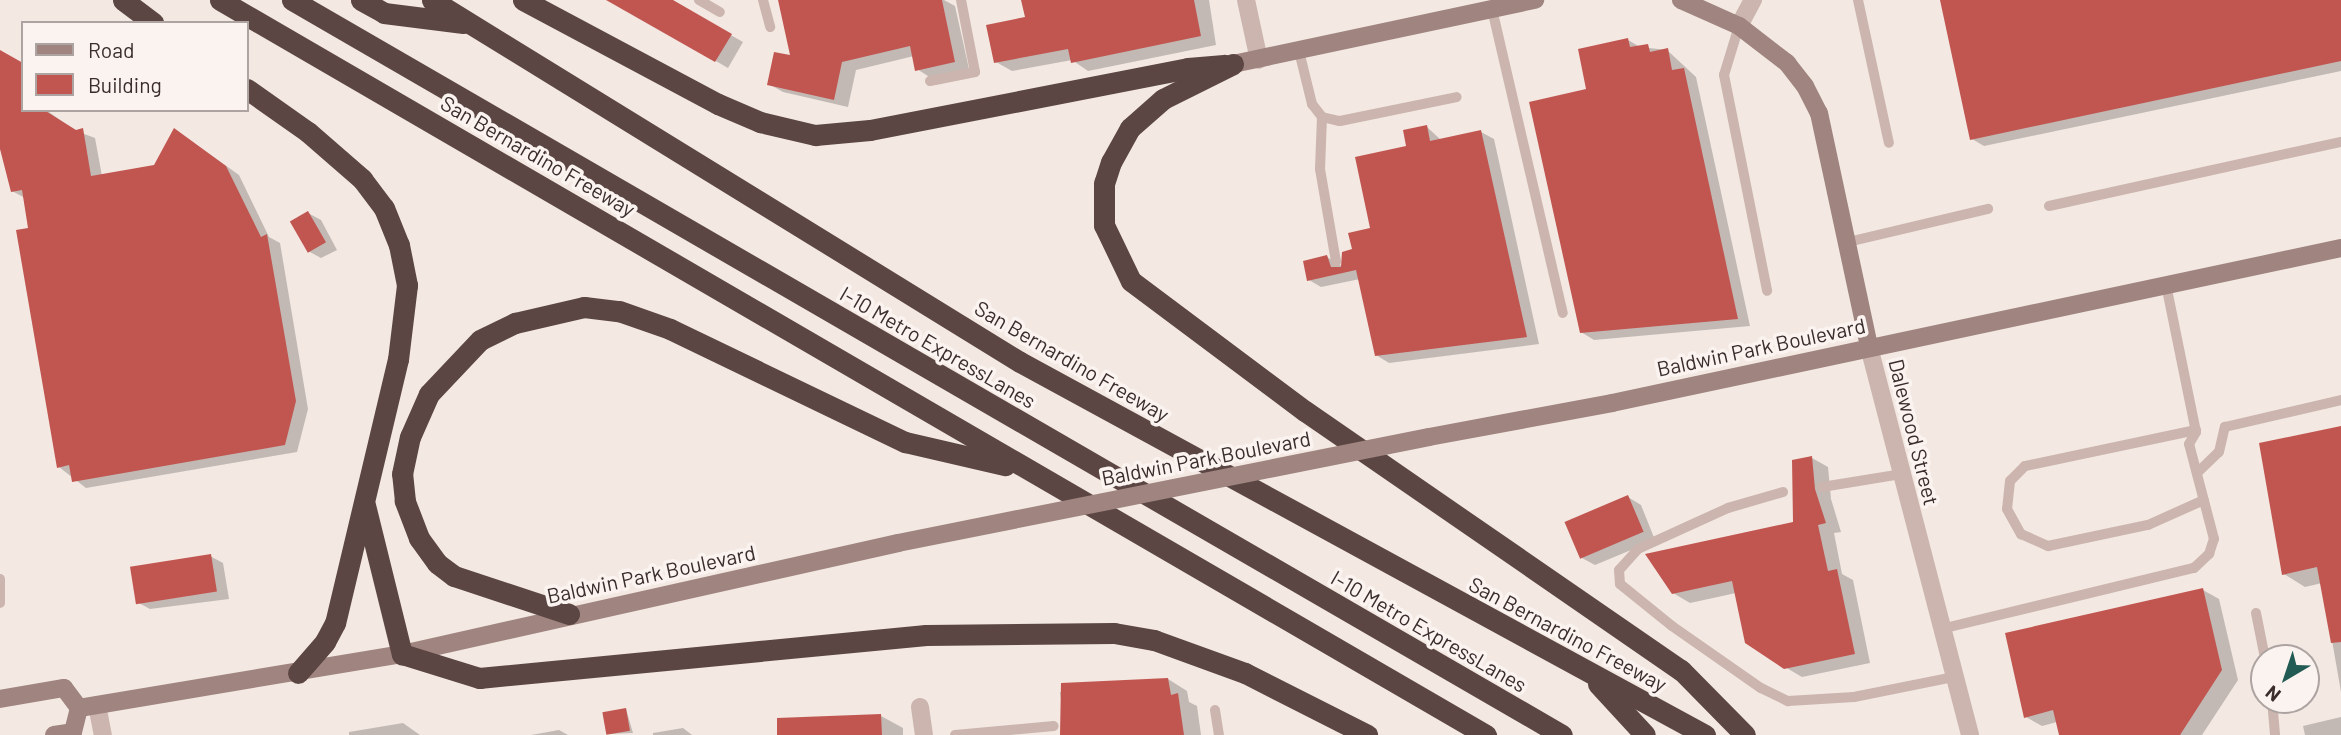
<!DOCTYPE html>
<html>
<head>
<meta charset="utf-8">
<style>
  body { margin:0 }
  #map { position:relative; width:2341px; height:735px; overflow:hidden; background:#f3e8e2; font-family:Barlow,sans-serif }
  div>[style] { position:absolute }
  .shadow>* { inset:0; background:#0003 }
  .building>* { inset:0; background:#c15651; transform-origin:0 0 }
  .service>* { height:10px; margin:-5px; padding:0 5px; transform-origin:5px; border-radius:5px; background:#cbb5ae }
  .minor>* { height:18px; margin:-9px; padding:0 9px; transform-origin:9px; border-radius:9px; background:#cbb5ae }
  .tertiary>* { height:18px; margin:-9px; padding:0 9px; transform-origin:9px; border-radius:9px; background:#cbb5ae }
  .secondary>* { height:18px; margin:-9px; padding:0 9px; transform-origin:9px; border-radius:9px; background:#9f847f }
  .motorway>* { height:21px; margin:-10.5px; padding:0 10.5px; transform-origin:10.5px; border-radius:10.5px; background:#5b4643 }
  .secondary-bridge>* { height:18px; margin:-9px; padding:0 9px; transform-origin:9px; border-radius:9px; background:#9f847f }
  span { translate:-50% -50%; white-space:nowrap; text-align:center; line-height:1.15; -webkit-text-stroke:7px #faf3ef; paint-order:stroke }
  .street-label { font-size:21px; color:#3a2d2c }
  .legend { position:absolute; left:21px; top:21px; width:228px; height:91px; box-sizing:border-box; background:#faf3ef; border:2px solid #ada4a1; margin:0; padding:9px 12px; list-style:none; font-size:21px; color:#3a2d2c }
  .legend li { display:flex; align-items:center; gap:14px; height:35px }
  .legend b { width:35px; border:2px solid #ada4a1 }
  .north { position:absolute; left:2250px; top:644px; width:70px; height:70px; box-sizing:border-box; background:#faf3ef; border:2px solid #ada4a1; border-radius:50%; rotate:219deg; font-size:19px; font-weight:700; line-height:28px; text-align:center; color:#3a2d2c }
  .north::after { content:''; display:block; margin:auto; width:24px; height:32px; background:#225b53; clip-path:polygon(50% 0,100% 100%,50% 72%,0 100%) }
</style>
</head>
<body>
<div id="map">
  <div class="shadow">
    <i style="clip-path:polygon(610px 0,673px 2px,743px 42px,728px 68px)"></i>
    <i style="clip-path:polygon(780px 0,944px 0,955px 6px,969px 69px,931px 78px,917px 69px,914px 56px,856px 70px,848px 107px,783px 92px,769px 84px,792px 57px)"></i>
    <i style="clip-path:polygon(1022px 0,1209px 0,1216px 45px,1088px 71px,1072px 60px,1012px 71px,996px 62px,1026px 19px)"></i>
    <i style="clip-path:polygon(1942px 0,2341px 0,2341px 71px,1984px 146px,1972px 139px)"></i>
    <i style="clip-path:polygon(1628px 40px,1640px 47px,1667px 50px,1696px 77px,1750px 326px,1594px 340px,1581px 332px,1588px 90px)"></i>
    <i style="clip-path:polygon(0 52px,23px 110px,46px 110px,76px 131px,95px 138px,102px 176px,155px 167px,187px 138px,239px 175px,269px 237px,280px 243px,308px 409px,297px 452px,86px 488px,59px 467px,25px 198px,12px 191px,0 147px)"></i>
    <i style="clip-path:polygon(1427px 127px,1441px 140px,1481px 132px,1494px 139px,1539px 344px,1389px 363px,1376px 355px,1360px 279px,1321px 287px,1309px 280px,1327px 257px,1342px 266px,1372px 229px,1408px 148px)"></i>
    <i style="clip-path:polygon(308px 213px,321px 220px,337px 250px,321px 258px,308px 251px)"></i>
    <i style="clip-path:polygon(2341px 427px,2341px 692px,2322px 583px,2305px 587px,2284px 574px)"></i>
    <i style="clip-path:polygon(1812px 458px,1828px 467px,1831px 499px,1841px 532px,1834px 533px,1842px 574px,1853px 580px,1870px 663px,1802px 677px,1785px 667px,1736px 593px,1690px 603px,1673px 593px,1795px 523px)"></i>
    <i style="clip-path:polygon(1628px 497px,1641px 505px,1655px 540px,1595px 565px,1582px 558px)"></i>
    <i style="clip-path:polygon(210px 556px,223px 563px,229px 599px,150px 609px,137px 602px)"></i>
    <i style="clip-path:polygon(2203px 590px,2219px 599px,2238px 680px,2202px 735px,2060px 735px,2057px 722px,2042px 726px,2026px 717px)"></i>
    <i style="clip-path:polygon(1168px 679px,1187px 691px,1189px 702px,1197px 706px,1201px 735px,1066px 735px,1060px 692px)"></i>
    <i style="clip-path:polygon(626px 709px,633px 733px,607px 734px)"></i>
    <i style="clip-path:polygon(881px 716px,903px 728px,903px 735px,796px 735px)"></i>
    <i style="clip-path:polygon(2341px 717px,2341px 735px,2305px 735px,2303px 726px)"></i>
    <i style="clip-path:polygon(403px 723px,420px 735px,349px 735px,349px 732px)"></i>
    <i style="clip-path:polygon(683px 728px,692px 735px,653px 735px,653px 733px)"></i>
    <i style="clip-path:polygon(559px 730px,568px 735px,531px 735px)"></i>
  </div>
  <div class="building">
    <i style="clip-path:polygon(606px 0,673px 0,732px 34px,715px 62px)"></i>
    <i style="clip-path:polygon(778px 0,942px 0,955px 62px,915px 71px,910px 46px,842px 62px,834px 100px,767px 85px,774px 52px,790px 55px)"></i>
    <i style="clip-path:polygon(1021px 0,1194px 0,1201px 36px,1071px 63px,1068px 49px,994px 63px,986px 25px,1025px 17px)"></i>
    <i style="clip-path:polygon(1940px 0,2341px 0,2341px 61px,1970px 140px)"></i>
    <i style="clip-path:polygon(1628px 38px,1630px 47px,1648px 44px,1650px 52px,1668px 48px,1672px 70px,1684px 68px,1738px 319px,1580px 333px,1529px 102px,1586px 89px,1578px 49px)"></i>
    <i style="clip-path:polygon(0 50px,23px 63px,23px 110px,44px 110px,76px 130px,83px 128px,91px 176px,154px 165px,174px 128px,226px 166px,261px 237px,267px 234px,296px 401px,285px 445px,72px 482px,69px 465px,57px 468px,16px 230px,28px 228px,22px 190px,11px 192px,0 149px)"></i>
    <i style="clip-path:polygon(1427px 125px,1430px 141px,1481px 130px,1527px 337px,1375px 356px,1356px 270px,1307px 281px,1303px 261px,1327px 255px,1331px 267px,1341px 267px,1342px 252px,1352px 249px,1348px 233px,1370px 228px,1355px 157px,1406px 146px,1403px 130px)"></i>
    <i style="left:308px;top:211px;width:36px;height:21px;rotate:60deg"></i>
    <i style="clip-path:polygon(2341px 426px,2341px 642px,2331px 643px,2317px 567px,2282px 575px,2259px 443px)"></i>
    <i style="clip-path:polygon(1812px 456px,1815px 489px,1826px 523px,1818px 525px,1828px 571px,1837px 569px,1855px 654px,1784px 669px,1745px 643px,1732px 581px,1672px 594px,1645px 554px,1793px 522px,1792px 460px)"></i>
    <i style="left:1628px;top:495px;width:40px;height:69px;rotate:67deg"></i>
    <i style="left:211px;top:554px;width:38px;height:82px;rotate:81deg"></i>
    <i style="clip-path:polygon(2203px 588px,2222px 670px,2180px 735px,2059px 735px,2053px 710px,2024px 718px,2005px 633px)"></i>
    <i style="clip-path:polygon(1168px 678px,1171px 695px,1178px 693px,1184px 735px,1060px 735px,1061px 683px)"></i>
    <i style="left:626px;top:708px;width:23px;height:24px;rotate:80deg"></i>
    <i style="clip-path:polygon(881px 714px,882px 735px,777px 735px,777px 718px)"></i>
  </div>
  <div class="service">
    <i style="left:699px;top:0;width:24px;rotate:30deg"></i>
    <i style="left:763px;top:0;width:28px;rotate:75deg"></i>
    <i style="left:1858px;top:0;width:146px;rotate:77.8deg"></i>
    <i style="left:1492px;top:9px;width:312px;rotate:76.9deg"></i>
    <i style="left:1739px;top:26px;width:51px;rotate:107deg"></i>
    <i style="left:1724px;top:75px;width:220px;rotate:78.7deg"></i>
    <i style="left:1299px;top:51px;width:55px;rotate:76.2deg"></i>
    <i style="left:1312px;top:104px;width:16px;rotate:52deg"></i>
    <i style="left:1322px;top:117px;width:18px;rotate:13deg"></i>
    <i style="left:1340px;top:121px;width:119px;rotate:-11.6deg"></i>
    <i style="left:930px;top:81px;width:46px;rotate:-11.3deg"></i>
    <i style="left:975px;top:72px;width:73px;rotate:-101deg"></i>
    <i style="left:1322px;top:117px;width:52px;rotate:92.2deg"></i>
    <i style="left:1320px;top:169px;width:94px;rotate:80.2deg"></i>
    <i style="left:2049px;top:206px;width:299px;rotate:-12.4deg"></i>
    <i style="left:1848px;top:242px;width:144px;rotate:-13.3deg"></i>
    <i style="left:2196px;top:430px;width:175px;rotate:168.1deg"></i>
    <i style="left:2025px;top:466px;width:21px;rotate:135deg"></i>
    <i style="left:2010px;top:481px;width:28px;rotate:96deg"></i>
    <i style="left:2007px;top:509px;width:29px;rotate:61deg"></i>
    <i style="left:2021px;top:534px;width:30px;rotate:24deg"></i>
    <i style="left:2048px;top:546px;width:102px;rotate:-11.9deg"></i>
    <i style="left:2148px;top:525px;width:61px;rotate:-24.1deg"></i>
    <i style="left:2197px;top:473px;width:30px;rotate:-44deg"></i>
    <i style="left:2219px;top:452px;width:26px;rotate:-77deg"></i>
    <i style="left:2225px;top:427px;width:119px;rotate:-13.1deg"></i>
    <i style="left:1822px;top:487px;width:80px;rotate:-9.3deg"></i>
    <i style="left:1783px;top:492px;width:57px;rotate:163.8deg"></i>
    <i style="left:1728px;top:508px;width:99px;rotate:155.5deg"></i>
    <i style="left:1638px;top:549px;width:28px;rotate:132deg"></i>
    <i style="left:1619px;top:570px;width:14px;rotate:86deg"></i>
    <i style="left:1620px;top:584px;width:67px;rotate:38.9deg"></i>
    <i style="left:1672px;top:626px;width:108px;rotate:34.9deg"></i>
    <i style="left:1761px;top:688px;width:30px;rotate:26deg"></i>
    <i style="left:1788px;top:701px;width:66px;rotate:-3.5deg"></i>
    <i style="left:1854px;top:697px;width:101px;rotate:-11.4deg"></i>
    <i style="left:0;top:579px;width:24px;rotate:90deg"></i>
    <i style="left:2256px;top:613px;width:46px;rotate:78.7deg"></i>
    <i style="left:1941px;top:629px;width:260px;rotate:-13.6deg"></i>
    <i style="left:2194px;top:568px;width:21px;rotate:-43deg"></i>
    <i style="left:2209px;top:554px;width:16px;rotate:-72deg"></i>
    <i style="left:2214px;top:539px;width:98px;rotate:-104.7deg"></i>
    <i style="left:2189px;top:444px;width:14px;rotate:-60deg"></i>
    <i style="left:2196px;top:432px;width:151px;rotate:-101.5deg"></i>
    <i style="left:2272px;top:700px;width:35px;rotate:85deg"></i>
    <i style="left:1215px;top:710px;width:25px;rotate:81deg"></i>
    <i style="left:955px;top:735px;width:99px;rotate:-5.2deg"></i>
  </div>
  <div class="minor">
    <i style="left:1246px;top:0;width:61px;rotate:77.8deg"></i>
    <i style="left:97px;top:705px;width:31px;rotate:79deg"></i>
    <i style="left:920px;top:707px;width:28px;rotate:82deg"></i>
  </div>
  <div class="tertiary">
    <i style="left:1739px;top:26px;width:30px;rotate:-62deg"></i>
    <i style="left:1869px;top:347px;width:401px;rotate:75.4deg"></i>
  </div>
  <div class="secondary">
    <i style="left:1681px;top:0;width:64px;rotate:24.1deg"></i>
    <i style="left:1739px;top:26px;width:61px;rotate:37.6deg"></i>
    <i style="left:1787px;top:63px;width:29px;rotate:52deg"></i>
    <i style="left:1805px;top:86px;width:30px;rotate:63deg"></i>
    <i style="left:1819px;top:113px;width:239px;rotate:77.9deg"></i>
    <i style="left:1233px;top:64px;width:309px;rotate:-12deg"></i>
    <i style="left:1429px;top:437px;width:186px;rotate:-10.5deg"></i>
    <i style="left:1612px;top:403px;width:745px;rotate:-12deg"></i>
    <i style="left:0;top:699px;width:65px;rotate:-9.8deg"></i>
    <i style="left:64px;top:688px;width:25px;rotate:53deg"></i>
    <i style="left:79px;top:708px;width:327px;rotate:-9.5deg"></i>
    <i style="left:402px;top:654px;width:508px;rotate:-12.61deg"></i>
    <i style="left:54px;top:735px;width:19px;rotate:-9deg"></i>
    <i style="left:73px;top:732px;width:25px;rotate:-76deg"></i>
  </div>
  <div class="motorway">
    <i style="left:123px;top:0;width:38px;rotate:37deg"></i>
    <i style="left:220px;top:0;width:1464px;rotate:30.14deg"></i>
    <i style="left:292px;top:0;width:1467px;rotate:30.06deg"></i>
    <i style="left:361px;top:0;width:26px;rotate:29deg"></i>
    <i style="left:384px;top:13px;width:80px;rotate:7.2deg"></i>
    <i style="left:432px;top:0;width:690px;rotate:31.62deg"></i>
    <i style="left:1020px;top:362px;width:780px;rotate:28.57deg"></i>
    <i style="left:523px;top:0;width:221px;rotate:28.1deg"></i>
    <i style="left:718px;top:104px;width:46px;rotate:23.2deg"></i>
    <i style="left:760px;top:122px;width:57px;rotate:13.3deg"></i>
    <i style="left:815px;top:135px;width:55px;rotate:-5.2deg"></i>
    <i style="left:870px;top:130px;width:324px;rotate:-11deg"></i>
    <i style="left:1188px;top:68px;width:36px;rotate:-5deg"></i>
    <i style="left:1233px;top:64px;width:78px;rotate:153.4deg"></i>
    <i style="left:1163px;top:99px;width:44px;rotate:138.7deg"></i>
    <i style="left:1130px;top:128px;width:39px;rotate:119deg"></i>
    <i style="left:1111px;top:162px;width:22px;rotate:108deg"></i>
    <i style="left:1104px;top:183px;width:42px;rotate:90deg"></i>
    <i style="left:1104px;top:225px;width:62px;rotate:64.3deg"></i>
    <i style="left:1131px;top:281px;width:217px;rotate:36.8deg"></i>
    <i style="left:1305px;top:411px;width:457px;rotate:34.6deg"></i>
    <i style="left:1681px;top:670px;width:91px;rotate:45.4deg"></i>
    <i style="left:247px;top:89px;width:75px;rotate:35.2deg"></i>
    <i style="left:308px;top:132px;width:72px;rotate:41deg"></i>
    <i style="left:362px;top:179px;width:36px;rotate:53deg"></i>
    <i style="left:384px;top:208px;width:40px;rotate:68deg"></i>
    <i style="left:399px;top:245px;width:41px;rotate:78.7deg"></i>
    <i style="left:407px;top:285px;width:75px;rotate:96.9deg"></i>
    <i style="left:398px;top:359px;width:271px;rotate:103.4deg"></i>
    <i style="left:335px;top:623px;width:21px;rotate:118deg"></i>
    <i style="left:325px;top:642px;width:41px;rotate:131.1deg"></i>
    <i style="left:365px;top:505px;width:154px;rotate:76.1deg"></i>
    <i style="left:402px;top:654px;width:81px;rotate:17.3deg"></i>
    <i style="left:479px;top:678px;width:449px;rotate:-5.5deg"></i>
    <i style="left:926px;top:635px;width:188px;rotate:-0.6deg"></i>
    <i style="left:1114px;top:633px;width:41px;rotate:9.9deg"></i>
    <i style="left:1154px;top:640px;width:97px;rotate:19.9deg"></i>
    <i style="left:1245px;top:673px;width:137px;rotate:26.9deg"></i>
    <i style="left:569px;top:614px;width:121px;rotate:-161.7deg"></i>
    <i style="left:454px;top:576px;width:21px;rotate:-143deg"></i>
    <i style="left:437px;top:563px;width:31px;rotate:-126deg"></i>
    <i style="left:419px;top:538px;width:40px;rotate:-111deg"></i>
    <i style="left:405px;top:501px;width:27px;rotate:-96deg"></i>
    <i style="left:402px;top:474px;width:38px;rotate:-78deg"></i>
    <i style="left:410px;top:437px;width:47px;rotate:-66.2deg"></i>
    <i style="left:429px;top:394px;width:74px;rotate:-46.6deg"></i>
    <i style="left:480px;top:340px;width:39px;rotate:-26deg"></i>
    <i style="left:515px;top:323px;width:71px;rotate:-13.1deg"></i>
    <i style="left:584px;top:307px;width:35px;rotate:7deg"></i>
    <i style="left:619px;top:311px;width:54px;rotate:19.4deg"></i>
    <i style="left:670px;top:329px;width:261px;rotate:25.7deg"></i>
    <i style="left:905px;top:442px;width:103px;rotate:13deg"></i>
    <i style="left:1598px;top:684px;width:69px;rotate:47.3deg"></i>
  </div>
  <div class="secondary-bridge">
    <i style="left:898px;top:543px;width:541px;rotate:-11.29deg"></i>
  </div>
  <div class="street-label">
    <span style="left:538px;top:156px;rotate:30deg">San Bernardino Freeway</span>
    <span style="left:938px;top:347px;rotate:30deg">I-10 Metro ExpressLanes</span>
    <span style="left:1761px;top:347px;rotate:-12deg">Baldwin Park Boulevard</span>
    <span style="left:1072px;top:361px;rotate:30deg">San Bernardino Freeway</span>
    <span style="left:1914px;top:432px;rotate:76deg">Dalewood Street</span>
    <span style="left:1206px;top:458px;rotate:-11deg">Baldwin Park Boulevard</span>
    <span style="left:651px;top:574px;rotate:-12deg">Baldwin Park Boulevard</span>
    <span style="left:1429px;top:631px;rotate:30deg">I-10 Metro ExpressLanes</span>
    <span style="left:1568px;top:634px;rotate:28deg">San Bernardino Freeway</span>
  </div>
  <ul class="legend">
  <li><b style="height:9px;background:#9f847f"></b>Road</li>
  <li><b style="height:19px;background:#c15651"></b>Building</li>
  </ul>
  <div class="north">N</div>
</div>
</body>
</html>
